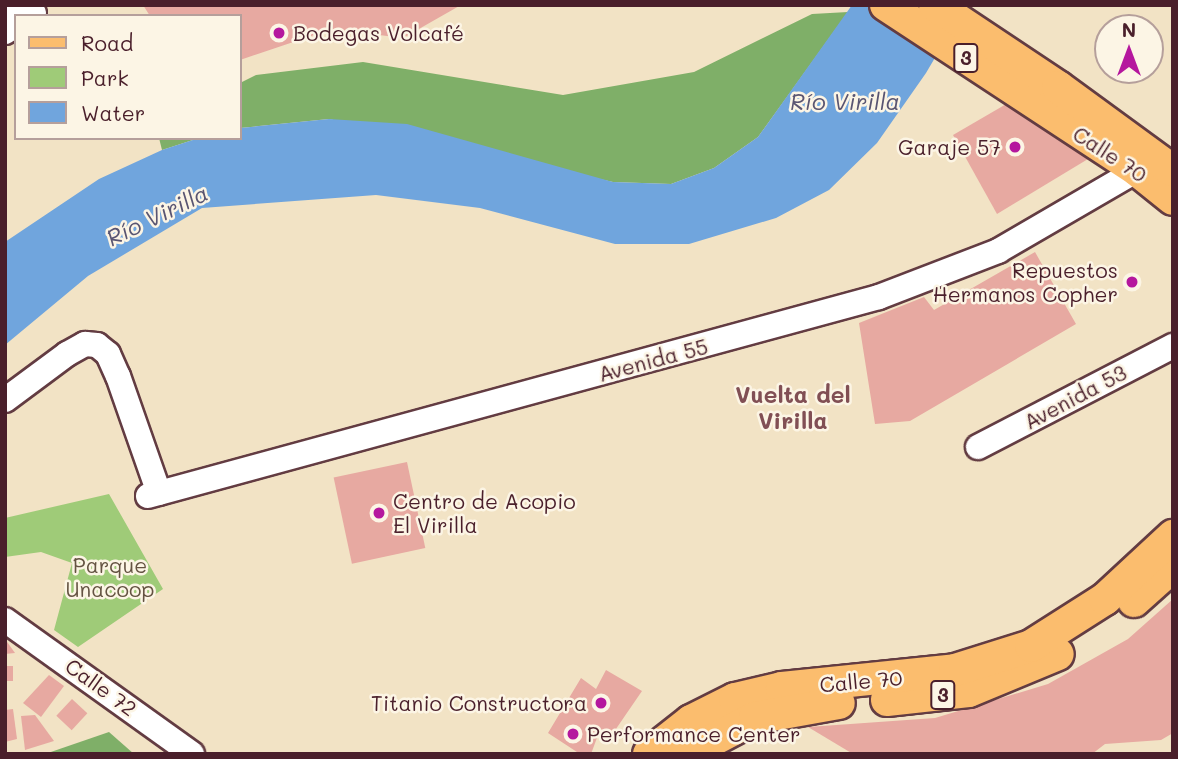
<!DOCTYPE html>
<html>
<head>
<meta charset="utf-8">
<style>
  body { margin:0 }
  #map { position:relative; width:1178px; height:759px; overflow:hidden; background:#f2e3c5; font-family:Mali,sans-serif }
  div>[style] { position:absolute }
  .green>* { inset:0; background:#9fcb78 }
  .forest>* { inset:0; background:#7faf68 }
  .water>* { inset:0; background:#70a5dd }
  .building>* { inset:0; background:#e7a9a1; transform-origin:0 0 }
  .roads { filter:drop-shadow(2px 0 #633c42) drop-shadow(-2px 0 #633c42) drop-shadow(0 2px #633c42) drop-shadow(0 -2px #633c42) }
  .minor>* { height:24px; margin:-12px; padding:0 12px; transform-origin:12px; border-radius:12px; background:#fff }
  .major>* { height:32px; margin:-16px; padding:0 16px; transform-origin:16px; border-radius:16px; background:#fbbd6e }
  .dots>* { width:19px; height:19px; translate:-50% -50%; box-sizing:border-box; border:4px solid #fcf5e5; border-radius:50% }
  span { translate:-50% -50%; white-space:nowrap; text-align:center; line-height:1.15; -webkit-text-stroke:5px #fcf5e5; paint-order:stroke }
  .shield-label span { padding:2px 5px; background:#fcf5e5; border:2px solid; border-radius:5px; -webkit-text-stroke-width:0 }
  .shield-label { font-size:19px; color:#4a1f2b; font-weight:700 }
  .poi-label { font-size:21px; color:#4a1f2b }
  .left { translate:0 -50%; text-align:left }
  .right { translate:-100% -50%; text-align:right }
  .street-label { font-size:21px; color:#4a1f2b }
  .park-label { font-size:21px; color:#645342 }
  .water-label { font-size:23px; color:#595572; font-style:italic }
  .neighbourhood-label { font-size:23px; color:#814f54; font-weight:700 }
  .frame { position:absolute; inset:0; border:7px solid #4a1f2b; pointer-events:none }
  .legend { position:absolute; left:14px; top:14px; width:228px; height:126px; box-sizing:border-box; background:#fcf5e5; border:2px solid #b59f9b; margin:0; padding:9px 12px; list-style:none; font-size:21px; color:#4a1f2b }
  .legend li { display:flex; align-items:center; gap:14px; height:35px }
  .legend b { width:35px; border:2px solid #b59f9b }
  .north { position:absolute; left:1094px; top:14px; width:70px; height:70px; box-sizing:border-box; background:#fcf5e5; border:2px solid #b59f9b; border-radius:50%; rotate:0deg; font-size:19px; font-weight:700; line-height:28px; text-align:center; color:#4a1f2b }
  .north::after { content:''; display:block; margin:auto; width:24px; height:32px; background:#b5179e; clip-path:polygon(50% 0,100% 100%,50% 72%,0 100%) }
</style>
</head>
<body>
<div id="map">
  <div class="green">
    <i style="clip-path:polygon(109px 494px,163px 589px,78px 647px,54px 630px,72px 563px,41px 552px,5px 557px,5px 518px)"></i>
  </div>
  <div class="forest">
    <i style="clip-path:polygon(848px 12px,758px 137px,714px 168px,671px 184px,613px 182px,329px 119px,240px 128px,240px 83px,256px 75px,363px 62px,563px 95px,694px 72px,812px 14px)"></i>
    <i style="clip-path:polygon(159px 138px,199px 138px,162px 150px)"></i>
    <i style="clip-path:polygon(109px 732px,134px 754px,45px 754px)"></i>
  </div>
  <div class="water">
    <i style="clip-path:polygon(852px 5px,966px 5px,926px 73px,877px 143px,829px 190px,776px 218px,689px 244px,615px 244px,480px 208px,376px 195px,202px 208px,88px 276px,5px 345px,5px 242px,99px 179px,162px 150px,199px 138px,240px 138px,240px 128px,329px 119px,407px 124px,613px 182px,671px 184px,714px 168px,758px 137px)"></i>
  </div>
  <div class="building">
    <i style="clip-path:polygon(143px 5px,461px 5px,403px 38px,332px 29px,240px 60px,240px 16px,150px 16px)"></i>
    <i style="clip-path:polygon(1008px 103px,1088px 159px,997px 214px,953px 135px)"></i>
    <i style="clip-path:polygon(1035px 252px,1076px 324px,910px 421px,875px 424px,859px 323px,924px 297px,934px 310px)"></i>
    <i style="left:407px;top:462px;width:88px;height:75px;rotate:78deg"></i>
    <i style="clip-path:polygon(1173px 599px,1173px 733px,1161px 740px,1105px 744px,1092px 754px,853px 754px,808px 727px,935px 718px,1048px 684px,1128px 639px)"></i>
    <i style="clip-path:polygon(5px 639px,15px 653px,5px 654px)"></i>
    <i style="left:13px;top:666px;width:15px;height:8px;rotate:90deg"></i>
    <i style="clip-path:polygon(606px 670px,642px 691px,607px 742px,598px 735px,591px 754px,580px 754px,548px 733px,581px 678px,596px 689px)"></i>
    <i style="clip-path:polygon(49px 675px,64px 686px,41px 717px,23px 703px)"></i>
    <i style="left:72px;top:699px;width:21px;height:23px;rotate:43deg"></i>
    <i style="clip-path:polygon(13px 709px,17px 739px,5px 742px,5px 710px)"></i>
    <i style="clip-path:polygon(35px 715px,54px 741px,25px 750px,21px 716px)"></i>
  </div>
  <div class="roads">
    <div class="minor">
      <i style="left:5px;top:11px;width:29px;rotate:4deg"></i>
      <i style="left:5px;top:32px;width:13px;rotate:-32deg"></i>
      <i style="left:5px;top:400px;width:77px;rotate:-36.6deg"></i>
      <i style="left:67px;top:354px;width:21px;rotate:-29deg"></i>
      <i style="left:85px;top:344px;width:12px;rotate:5deg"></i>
      <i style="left:97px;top:345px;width:14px;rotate:39deg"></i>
      <i style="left:108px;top:354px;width:24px;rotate:66deg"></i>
      <i style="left:118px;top:376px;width:124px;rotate:70.7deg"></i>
      <i style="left:978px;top:447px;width:220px;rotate:-27.4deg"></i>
      <i style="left:148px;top:496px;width:758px;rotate:-15.23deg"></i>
      <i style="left:879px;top:297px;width:128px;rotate:-21.1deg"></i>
      <i style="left:998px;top:251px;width:161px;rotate:-30.2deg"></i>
      <i style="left:5px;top:620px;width:230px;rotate:35.6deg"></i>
    </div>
    <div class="major">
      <i style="left:886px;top:5px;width:300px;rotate:33.3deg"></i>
      <i style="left:1137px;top:170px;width:46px;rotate:38.9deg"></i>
      <i style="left:935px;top:5px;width:148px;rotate:33.7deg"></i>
      <i style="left:1058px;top:87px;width:141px;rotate:36.1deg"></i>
      <i style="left:1134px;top:601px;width:52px;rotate:-41.9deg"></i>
      <i style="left:887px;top:700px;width:82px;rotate:-6.3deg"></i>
      <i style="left:969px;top:691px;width:96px;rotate:-22.6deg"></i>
      <i style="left:649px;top:754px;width:53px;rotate:-38.2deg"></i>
      <i style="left:691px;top:721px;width:49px;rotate:-26.6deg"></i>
      <i style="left:735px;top:699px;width:48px;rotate:-13.2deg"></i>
      <i style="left:782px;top:688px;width:174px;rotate:-5.9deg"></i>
      <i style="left:955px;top:670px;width:80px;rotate:-17.5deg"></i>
      <i style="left:1031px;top:646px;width:88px;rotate:-32.4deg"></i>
      <i style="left:1105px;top:599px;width:93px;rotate:-42.8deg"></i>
      <i style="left:686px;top:754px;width:78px;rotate:-27.6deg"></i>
      <i style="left:755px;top:718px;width:85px;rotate:-10.1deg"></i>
    </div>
  </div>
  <div class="dots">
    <i style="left:279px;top:33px;background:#b5179e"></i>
    <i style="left:1015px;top:147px;background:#b5179e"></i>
    <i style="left:1132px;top:282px;background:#b5179e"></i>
    <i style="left:379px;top:513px;background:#b5179e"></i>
    <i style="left:601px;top:703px;background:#b5179e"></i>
    <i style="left:573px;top:734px;background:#b5179e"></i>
  </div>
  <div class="shield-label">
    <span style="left:966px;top:58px">3</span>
    <span style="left:943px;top:695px">3</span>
  </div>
  <div class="poi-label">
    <span class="left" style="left:293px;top:33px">Bodegas Volcafé</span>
    <span class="right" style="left:1001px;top:147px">Garaje 57</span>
    <span class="right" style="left:1118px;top:282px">Repuestos<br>Hermanos Copher</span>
    <span class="left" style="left:393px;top:513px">Centro de Acopio<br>El Virilla</span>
    <span class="right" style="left:587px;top:703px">Titanio Constructora</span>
    <span class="left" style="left:587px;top:734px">Performance Center</span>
  </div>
  <div class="street-label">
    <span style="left:1110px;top:154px;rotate:33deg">Calle 70</span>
    <span style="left:653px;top:360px;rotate:-15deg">Avenida 55</span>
    <span style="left:1075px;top:397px;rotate:-28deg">Avenida 53</span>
    <span style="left:861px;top:681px;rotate:-5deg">Calle 70</span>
    <span style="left:101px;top:687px;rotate:36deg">Calle 72</span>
  </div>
  <div class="park-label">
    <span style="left:110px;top:577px">Parque<br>Unacoop</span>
  </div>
  <div class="water-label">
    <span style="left:845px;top:101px">Río Virilla</span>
    <span style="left:157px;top:215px;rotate:-26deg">Río Virilla</span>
  </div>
  <div class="neighbourhood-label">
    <span style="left:793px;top:407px">Vuelta del<br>Virilla</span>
  </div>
  <div class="frame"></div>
  <ul class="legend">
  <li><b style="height:9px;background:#fbbd6e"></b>Road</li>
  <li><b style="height:19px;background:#9fcb78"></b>Park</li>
  <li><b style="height:19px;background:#70a5dd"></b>Water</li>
  </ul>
  <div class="north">N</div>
</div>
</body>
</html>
